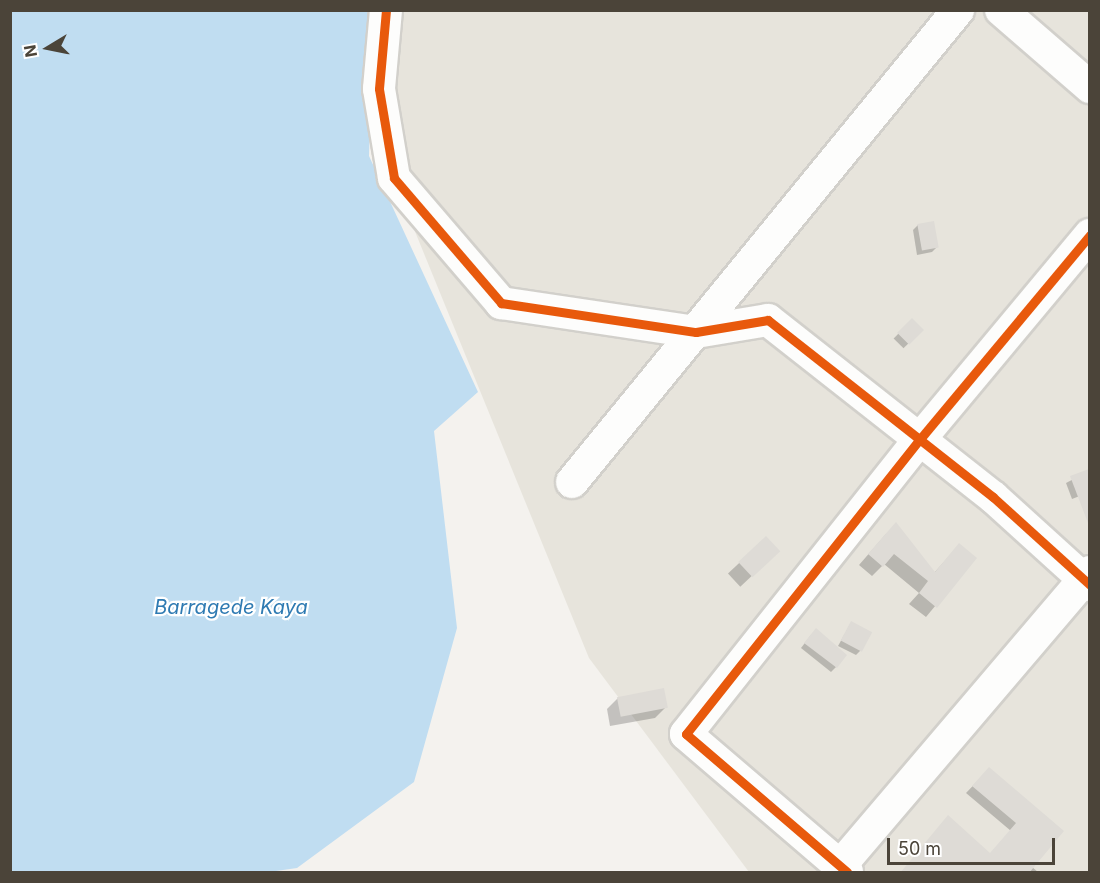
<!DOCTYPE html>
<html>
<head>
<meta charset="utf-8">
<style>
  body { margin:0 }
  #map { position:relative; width:1100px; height:883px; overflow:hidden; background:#f4f2ee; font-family:Inter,sans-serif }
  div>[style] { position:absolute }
  .residential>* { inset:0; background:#e7e4dc }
  .water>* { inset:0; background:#c0ddf1 }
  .shadow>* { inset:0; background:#0003; transform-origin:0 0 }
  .building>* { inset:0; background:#dedbd6; transform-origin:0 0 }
  .roads { filter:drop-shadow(2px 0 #d2d0cb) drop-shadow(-2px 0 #d2d0cb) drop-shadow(0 2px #d2d0cb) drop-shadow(0 -2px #d2d0cb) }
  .minor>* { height:32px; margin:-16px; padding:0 16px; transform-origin:16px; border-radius:16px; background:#fdfdfc }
  .cycleway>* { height:9px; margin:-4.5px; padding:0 4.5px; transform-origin:4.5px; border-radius:4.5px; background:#e8590c }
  span { translate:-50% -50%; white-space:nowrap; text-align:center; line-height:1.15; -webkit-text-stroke:4.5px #fff; paint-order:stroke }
  .water-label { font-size:20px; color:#2e7ab2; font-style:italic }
  .frame { position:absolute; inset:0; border:12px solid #4b4439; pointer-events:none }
  .north { position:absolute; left:18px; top:18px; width:60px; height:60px; -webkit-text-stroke:4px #fff; paint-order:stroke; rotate:260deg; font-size:16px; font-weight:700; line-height:24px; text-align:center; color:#4b4439 }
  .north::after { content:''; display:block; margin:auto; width:21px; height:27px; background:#4b4439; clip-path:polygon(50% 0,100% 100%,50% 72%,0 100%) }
  .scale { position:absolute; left:887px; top:838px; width:168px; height:27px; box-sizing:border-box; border:3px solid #4b4439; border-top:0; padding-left:8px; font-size:18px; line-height:21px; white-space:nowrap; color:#4b4439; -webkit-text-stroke:4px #fff; paint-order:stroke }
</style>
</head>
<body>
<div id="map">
  <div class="residential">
    <i style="clip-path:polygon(380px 11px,1089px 11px,1089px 872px,749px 872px,589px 658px,374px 131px)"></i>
  </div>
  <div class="water">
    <i style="clip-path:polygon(10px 11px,373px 11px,369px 156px,478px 392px,434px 431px,457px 628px,414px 782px,297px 868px,269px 872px,11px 872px)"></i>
  </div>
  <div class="shadow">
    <i style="clip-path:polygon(918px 225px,937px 247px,932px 252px,917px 255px,913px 230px)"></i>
    <i style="left:912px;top:320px;width:14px;height:26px;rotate:45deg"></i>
    <i style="clip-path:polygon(1089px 471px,1090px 492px,1072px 499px,1066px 483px)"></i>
    <i style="clip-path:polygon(886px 534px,934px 573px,959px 545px,975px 558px,926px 617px,909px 604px,919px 593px,884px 564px,872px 576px,859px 565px)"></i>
    <i style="left:766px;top:538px;width:18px;height:52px;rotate:47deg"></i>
    <i style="clip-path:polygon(851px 623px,861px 650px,856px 655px,838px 646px)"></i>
    <i style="clip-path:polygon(811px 635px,836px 667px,831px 672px,801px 648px)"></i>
    <i style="clip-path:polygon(618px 698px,666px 707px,655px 718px,610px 726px,607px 709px)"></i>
    <i style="clip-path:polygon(989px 769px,1062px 831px,1032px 867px,1038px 872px,903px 872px,990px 854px,1011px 831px,966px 793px)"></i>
  </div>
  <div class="building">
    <i style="left:934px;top:221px;width:27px;height:17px;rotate:80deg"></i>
    <i style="left:912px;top:318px;width:17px;height:21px;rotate:45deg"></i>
    <i style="clip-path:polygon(1089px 469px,1089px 523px,1088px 523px,1070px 476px)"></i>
    <i style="clip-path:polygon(896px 522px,935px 572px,959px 543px,977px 558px,937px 608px,919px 593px,928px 581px,894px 554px,883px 567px,868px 554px)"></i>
    <i style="left:766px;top:536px;width:21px;height:38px;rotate:47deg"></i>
    <i style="left:851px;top:621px;width:24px;height:22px;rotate:28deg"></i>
    <i style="clip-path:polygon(816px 628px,847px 655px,837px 668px,804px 643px)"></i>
    <i style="left:664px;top:688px;width:20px;height:48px;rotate:79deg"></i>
    <i style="clip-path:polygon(989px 767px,1064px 831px,1029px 873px,900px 873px,948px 815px,990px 853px,1016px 823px,972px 786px)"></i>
  </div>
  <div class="roads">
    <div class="minor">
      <i style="left:386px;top:10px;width:79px;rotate:95.1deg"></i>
      <i style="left:379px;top:89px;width:90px;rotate:80.4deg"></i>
      <i style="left:394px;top:178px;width:165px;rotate:49.4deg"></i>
      <i style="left:501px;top:303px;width:197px;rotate:8.5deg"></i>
      <i style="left:696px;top:332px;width:73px;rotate:-9.5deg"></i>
      <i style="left:768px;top:320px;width:286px;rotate:38.2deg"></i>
      <i style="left:993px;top:497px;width:131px;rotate:42.2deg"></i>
      <i style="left:1001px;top:10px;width:118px;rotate:40.9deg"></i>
      <i style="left:572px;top:482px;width:610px;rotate:-50.72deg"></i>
      <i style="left:840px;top:866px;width:386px;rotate:-49.6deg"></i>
      <i style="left:847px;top:872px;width:212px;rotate:-139.4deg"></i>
      <i style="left:686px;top:734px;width:377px;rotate:-51.6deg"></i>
      <i style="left:920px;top:439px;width:266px;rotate:-50.2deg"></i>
    </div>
  </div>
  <div class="cycleway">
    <i style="left:386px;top:10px;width:79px;rotate:95.1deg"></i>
    <i style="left:379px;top:89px;width:90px;rotate:80.4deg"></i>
    <i style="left:394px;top:178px;width:165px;rotate:49.4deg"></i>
    <i style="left:501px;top:303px;width:197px;rotate:8.5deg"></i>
    <i style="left:696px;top:332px;width:73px;rotate:-9.5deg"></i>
    <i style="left:768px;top:320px;width:286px;rotate:38.2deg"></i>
    <i style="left:993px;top:497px;width:131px;rotate:42.2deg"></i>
    <i style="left:847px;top:872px;width:212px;rotate:-139.4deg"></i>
    <i style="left:686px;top:734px;width:377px;rotate:-51.6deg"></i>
    <i style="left:920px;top:439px;width:266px;rotate:-50.2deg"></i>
  </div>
  <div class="water-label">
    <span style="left:231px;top:607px">Barragede Kaya</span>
  </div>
  <div class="frame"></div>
  <div class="north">N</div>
  <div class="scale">50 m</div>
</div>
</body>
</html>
